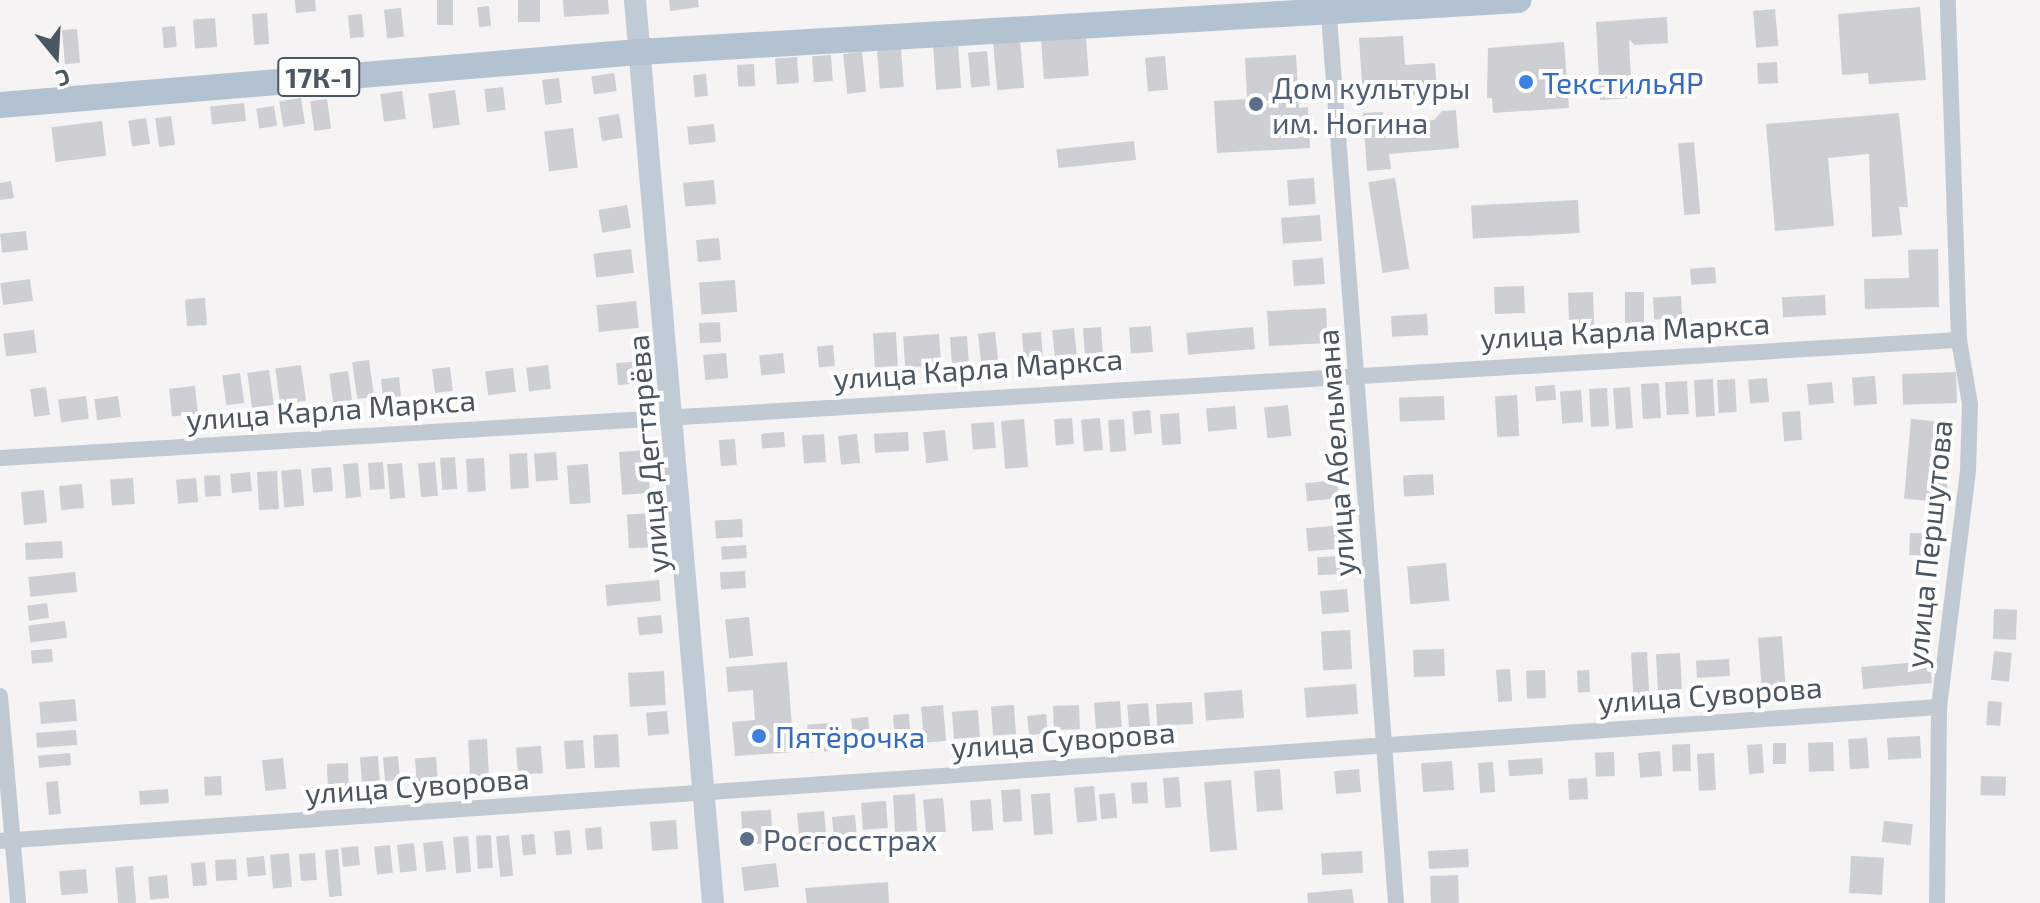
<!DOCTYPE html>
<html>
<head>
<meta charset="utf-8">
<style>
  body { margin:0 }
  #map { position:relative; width:2040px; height:903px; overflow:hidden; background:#f5f3f3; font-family:"Exo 2",sans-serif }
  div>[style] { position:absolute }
  .building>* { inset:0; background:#cdcfd5; transform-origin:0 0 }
  .street>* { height:16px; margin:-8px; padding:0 8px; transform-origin:8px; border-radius:8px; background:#c1cad2 }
  .secondary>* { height:22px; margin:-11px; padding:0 11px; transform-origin:11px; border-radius:11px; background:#c1cbd6 }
  .primary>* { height:26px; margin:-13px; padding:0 13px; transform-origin:13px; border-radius:13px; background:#b3c2d1 }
  .dots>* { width:22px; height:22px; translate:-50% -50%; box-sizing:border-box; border:4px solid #fff; border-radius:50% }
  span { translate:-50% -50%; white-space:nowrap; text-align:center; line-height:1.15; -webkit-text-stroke:8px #fff; paint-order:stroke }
  .shield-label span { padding:2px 6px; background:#fff; border:2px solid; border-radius:6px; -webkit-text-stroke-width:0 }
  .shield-label { font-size:28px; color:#4a5661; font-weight:700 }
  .shop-label { font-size:30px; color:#366cbe }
  .left { translate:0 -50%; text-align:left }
  .service-label { font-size:30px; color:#4e5e75 }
  .street-label { font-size:30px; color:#4a5661 }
  .north { position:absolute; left:16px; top:16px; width:80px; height:80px; -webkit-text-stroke:6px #fff; paint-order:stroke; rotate:162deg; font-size:22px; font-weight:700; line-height:32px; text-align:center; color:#4a5661 }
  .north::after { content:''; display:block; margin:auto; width:28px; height:36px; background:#4a5661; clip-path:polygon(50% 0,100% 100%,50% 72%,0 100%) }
</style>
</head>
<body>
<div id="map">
  <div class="building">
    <i style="clip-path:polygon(295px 0,315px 0,316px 11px,296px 13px)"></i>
    <i style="left:437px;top:0;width:16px;height:25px"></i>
    <i style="left:518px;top:0;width:22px;height:22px"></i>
    <i style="clip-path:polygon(563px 0,608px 0,609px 14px,564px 17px)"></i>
    <i style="clip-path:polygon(669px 0,698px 0,699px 7px,670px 11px)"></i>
    <i style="left:489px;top:6px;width:20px;height:12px;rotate:84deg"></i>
    <i style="clip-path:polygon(1920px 7px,1926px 80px,1869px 84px,1868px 73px,1842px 75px,1838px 14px)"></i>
    <i style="left:401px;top:8px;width:29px;height:17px;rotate:84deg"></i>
    <i style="left:1775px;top:9px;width:37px;height:22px;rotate:85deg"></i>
    <i style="left:267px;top:13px;width:31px;height:15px;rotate:86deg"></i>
    <i style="left:362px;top:14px;width:23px;height:14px;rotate:85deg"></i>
    <i style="clip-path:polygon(1667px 17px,1668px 43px,1635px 45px,1629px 40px,1632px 98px,1600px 100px,1596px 22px)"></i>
    <i style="left:215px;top:18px;width:29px;height:22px;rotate:86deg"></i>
    <i style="left:175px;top:26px;width:21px;height:13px;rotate:85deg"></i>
    <i style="left:77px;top:29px;width:34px;height:15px;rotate:85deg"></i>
    <i style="clip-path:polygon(1403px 36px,1405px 65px,1435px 63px,1437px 93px,1363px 98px,1359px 38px)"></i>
    <i style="left:1086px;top:37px;width:39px;height:45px;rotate:86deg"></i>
    <i style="left:1020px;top:40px;width:48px;height:27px;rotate:85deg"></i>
    <i style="clip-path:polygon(1564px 42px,1569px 108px,1493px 113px,1492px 98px,1487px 98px,1488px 48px)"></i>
    <i style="left:958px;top:43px;width:45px;height:25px;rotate:86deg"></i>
    <i style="left:901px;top:48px;width:39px;height:24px;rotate:86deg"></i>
    <i style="left:987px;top:51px;width:35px;height:19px;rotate:85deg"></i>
    <i style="left:862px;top:52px;width:40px;height:19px;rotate:84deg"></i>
    <i style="left:831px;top:55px;width:26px;height:19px;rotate:86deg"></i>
    <i style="clip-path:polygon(1296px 55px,1299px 108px,1308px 107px,1310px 148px,1217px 153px,1214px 101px,1247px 99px,1245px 58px)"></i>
    <i style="left:1165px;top:56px;width:34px;height:20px;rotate:85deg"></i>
    <i style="left:797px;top:57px;width:26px;height:22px;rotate:86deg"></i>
    <i style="left:1777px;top:62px;width:21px;height:20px;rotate:87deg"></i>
    <i style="left:754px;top:64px;width:22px;height:17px;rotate:87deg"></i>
    <i style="left:614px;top:73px;width:18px;height:23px;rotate:81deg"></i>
    <i style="left:706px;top:74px;width:22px;height:13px;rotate:85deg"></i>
    <i style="left:559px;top:78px;width:25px;height:17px;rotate:83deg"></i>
    <i style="left:503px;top:87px;width:23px;height:19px;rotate:83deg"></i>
    <i style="left:455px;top:90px;width:35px;height:27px;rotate:82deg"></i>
    <i style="left:402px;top:91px;width:28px;height:22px;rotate:82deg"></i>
    <i style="left:301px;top:98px;width:26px;height:22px;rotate:81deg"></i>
    <i style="left:327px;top:99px;width:30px;height:17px;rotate:82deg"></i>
    <i style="left:244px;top:103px;width:18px;height:34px;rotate:84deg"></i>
    <i style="left:274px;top:106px;width:20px;height:18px;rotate:81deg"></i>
    <i style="clip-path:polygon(1456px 110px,1459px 148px,1389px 154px,1391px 169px,1367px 171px,1363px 113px,1383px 112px,1384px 124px,1434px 120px,1442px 111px)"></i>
    <i style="clip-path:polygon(1899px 113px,1908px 207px,1899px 207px,1902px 235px,1872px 237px,1869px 154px,1828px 158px,1834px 226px,1775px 231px,1766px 124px)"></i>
    <i style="left:619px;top:114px;width:24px;height:21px;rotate:81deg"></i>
    <i style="left:171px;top:116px;width:29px;height:16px;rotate:82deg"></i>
    <i style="left:146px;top:118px;width:26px;height:18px;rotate:81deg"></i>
    <i style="left:102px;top:121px;width:35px;height:51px;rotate:83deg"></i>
    <i style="left:714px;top:124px;width:18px;height:27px;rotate:84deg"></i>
    <i style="left:573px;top:128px;width:40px;height:29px;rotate:83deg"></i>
    <i style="left:1134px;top:141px;width:19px;height:78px;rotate:84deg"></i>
    <i style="left:1694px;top:142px;width:72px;height:16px;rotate:85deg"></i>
    <i style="left:1314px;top:178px;width:26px;height:27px;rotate:86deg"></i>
    <i style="left:1395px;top:178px;width:92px;height:27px;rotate:81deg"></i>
    <i style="left:714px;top:180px;width:24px;height:31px;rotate:85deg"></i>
    <i style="clip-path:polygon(11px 181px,14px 198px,0 200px,0 183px)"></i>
    <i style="left:1578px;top:200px;width:33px;height:107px;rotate:87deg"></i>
    <i style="left:627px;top:205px;width:23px;height:29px;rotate:80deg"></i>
    <i style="left:1320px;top:215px;width:26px;height:39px;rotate:86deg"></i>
    <i style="left:26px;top:231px;width:19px;height:26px;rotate:84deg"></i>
    <i style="left:719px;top:238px;width:22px;height:23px;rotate:85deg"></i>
    <i style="left:631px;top:249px;width:24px;height:38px;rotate:83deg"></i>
    <i style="clip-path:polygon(1938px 249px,1939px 307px,1865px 309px,1864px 279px,1909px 278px,1908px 250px)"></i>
    <i style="left:1323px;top:258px;width:26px;height:31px;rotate:86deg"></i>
    <i style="left:1715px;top:267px;width:16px;height:25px;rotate:86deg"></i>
    <i style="left:30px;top:279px;width:22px;height:30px;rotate:82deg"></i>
    <i style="left:735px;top:280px;width:32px;height:36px;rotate:86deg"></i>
    <i style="left:1524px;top:286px;width:27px;height:30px;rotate:88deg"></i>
    <i style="left:1593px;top:292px;width:35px;height:25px;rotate:88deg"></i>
    <i style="left:1625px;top:292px;width:19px;height:31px"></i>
    <i style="left:1825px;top:295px;width:20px;height:43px;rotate:87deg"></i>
    <i style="left:1681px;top:296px;width:22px;height:28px;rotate:87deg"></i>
    <i style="left:205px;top:298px;width:27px;height:20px;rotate:86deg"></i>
    <i style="left:636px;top:301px;width:27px;height:40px;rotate:84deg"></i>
    <i style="left:1326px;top:308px;width:35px;height:59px;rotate:87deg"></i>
    <i style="left:1427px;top:314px;width:21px;height:36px;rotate:87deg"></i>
    <i style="left:720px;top:322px;width:20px;height:21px;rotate:87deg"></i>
    <i style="left:1151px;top:326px;width:26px;height:22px;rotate:86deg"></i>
    <i style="left:1101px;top:327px;width:29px;height:18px;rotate:86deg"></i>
    <i style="left:1253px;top:327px;width:22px;height:67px;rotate:85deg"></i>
    <i style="left:1074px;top:328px;width:31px;height:22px;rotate:84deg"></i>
    <i style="left:34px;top:330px;width:23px;height:31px;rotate:83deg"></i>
    <i style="left:896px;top:332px;width:34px;height:23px;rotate:87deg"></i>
    <i style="left:995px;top:332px;width:31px;height:17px;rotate:84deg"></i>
    <i style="left:1041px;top:332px;width:26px;height:19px;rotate:86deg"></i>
    <i style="left:939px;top:334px;width:31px;height:36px;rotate:86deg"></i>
    <i style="left:967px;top:336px;width:28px;height:17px;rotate:86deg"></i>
    <i style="left:833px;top:345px;width:21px;height:16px;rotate:85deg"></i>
    <i style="left:726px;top:353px;width:25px;height:23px;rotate:85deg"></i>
    <i style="left:783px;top:353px;width:20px;height:24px;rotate:84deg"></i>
    <i style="left:369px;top:360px;width:37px;height:17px;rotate:82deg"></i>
    <i style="left:641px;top:361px;width:22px;height:25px;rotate:85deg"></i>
    <i style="left:301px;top:365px;width:36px;height:26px;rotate:82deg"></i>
    <i style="left:548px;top:365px;width:24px;height:22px;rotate:83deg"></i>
    <i style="left:450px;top:367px;width:24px;height:18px;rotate:83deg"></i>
    <i style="left:513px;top:368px;width:24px;height:28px;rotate:83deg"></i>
    <i style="left:269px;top:370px;width:35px;height:22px;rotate:82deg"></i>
    <i style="left:348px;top:371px;width:29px;height:19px;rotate:82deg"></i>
    <i style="left:1956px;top:372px;width:31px;height:54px;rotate:88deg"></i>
    <i style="left:240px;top:373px;width:30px;height:18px;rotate:82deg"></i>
    <i style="left:1875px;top:376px;width:28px;height:23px;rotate:86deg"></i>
    <i style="left:399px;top:377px;width:19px;height:18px;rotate:84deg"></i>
    <i style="left:1767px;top:378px;width:24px;height:19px;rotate:85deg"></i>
    <i style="left:1713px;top:379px;width:37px;height:19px;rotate:87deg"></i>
    <i style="left:1735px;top:379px;width:33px;height:18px;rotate:87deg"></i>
    <i style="left:1687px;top:381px;width:33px;height:22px;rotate:87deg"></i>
    <i style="left:1832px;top:382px;width:21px;height:25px;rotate:85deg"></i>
    <i style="left:1659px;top:383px;width:35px;height:18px;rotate:87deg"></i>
    <i style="left:1555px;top:385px;width:15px;height:20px;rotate:86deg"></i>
    <i style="left:195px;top:386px;width:28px;height:26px;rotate:84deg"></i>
    <i style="left:46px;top:387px;width:28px;height:16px;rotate:82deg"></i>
    <i style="left:1630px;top:387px;width:41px;height:17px;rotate:86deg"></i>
    <i style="left:1607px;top:388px;width:38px;height:18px;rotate:87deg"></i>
    <i style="left:1581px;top:390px;width:32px;height:21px;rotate:86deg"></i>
    <i style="left:1517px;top:395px;width:41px;height:22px;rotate:87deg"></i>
    <i style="left:86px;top:396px;width:23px;height:28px;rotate:83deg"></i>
    <i style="left:118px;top:396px;width:21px;height:24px;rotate:82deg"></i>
    <i style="left:1444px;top:396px;width:24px;height:45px;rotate:88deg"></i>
    <i style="left:1288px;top:405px;width:31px;height:24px;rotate:84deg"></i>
    <i style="left:1235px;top:406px;width:23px;height:29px;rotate:85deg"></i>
    <i style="left:1150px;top:410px;width:23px;height:18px;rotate:85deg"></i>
    <i style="left:1800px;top:411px;width:29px;height:18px;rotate:86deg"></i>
    <i style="left:1179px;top:413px;width:31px;height:19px;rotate:86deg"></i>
    <i style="left:1072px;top:418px;width:26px;height:18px;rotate:86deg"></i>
    <i style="left:1100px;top:418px;width:32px;height:19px;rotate:85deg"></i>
    <i style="left:1024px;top:419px;width:48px;height:23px;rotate:85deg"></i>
    <i style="left:1124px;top:419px;width:32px;height:16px;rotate:86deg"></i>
    <i style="left:1911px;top:419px;width:42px;height:80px;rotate:5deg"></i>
    <i style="left:994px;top:422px;width:26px;height:23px;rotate:86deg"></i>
    <i style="left:945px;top:430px;width:31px;height:22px;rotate:84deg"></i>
    <i style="left:784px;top:432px;width:15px;height:23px;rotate:86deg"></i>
    <i style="left:908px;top:432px;width:19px;height:34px;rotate:87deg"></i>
    <i style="left:824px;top:434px;width:28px;height:22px;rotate:86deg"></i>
    <i style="left:857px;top:434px;width:29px;height:19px;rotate:84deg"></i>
    <i style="left:735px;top:439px;width:26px;height:16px;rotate:86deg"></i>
    <i style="left:647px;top:450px;width:43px;height:28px;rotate:86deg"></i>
    <i style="left:556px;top:452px;width:28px;height:22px;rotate:86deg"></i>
    <i style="left:527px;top:453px;width:35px;height:18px;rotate:87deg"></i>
    <i style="left:455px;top:457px;width:32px;height:15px;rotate:86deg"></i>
    <i style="left:484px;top:458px;width:33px;height:18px;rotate:87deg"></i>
    <i style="left:383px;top:462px;width:27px;height:15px;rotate:86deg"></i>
    <i style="left:435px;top:462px;width:34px;height:17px;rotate:85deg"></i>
    <i style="left:358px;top:463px;width:34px;height:15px;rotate:85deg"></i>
    <i style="left:402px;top:463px;width:35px;height:15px;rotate:85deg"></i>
    <i style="left:588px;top:464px;width:39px;height:21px;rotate:86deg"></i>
    <i style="left:331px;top:467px;width:24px;height:20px;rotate:85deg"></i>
    <i style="left:301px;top:469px;width:37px;height:20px;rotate:85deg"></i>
    <i style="left:277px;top:471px;width:38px;height:20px;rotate:87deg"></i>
    <i style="left:250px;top:472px;width:19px;height:20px;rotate:84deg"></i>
    <i style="left:1433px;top:474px;width:21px;height:30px;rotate:87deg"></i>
    <i style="left:220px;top:475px;width:21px;height:16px;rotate:87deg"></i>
    <i style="left:133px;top:478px;width:26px;height:23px;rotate:86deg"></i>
    <i style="left:196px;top:478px;width:24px;height:20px;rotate:85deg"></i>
    <i style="left:1337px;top:480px;width:18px;height:32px;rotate:84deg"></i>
    <i style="left:82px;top:484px;width:24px;height:23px;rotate:85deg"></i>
    <i style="left:44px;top:490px;width:33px;height:23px;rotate:85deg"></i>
    <i style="left:654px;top:513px;width:34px;height:27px;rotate:87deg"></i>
    <i style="left:742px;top:519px;width:18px;height:27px;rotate:87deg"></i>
    <i style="left:1344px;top:525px;width:23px;height:38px;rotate:85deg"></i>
    <i style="left:1910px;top:533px;width:32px;height:22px;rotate:2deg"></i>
    <i style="left:62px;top:541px;width:17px;height:37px;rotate:87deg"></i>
    <i style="left:746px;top:545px;width:13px;height:25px;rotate:86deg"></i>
    <i style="left:1342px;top:556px;width:18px;height:25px;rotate:87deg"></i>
    <i style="left:1446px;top:563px;width:38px;height:39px;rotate:85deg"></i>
    <i style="left:745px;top:571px;width:17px;height:25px;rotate:87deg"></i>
    <i style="left:75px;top:572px;width:20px;height:47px;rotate:84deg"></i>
    <i style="left:659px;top:580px;width:21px;height:54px;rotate:85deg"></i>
    <i style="left:1347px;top:589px;width:23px;height:27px;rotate:85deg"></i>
    <i style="left:47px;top:603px;width:15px;height:20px;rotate:82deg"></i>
    <i style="left:1994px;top:609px;width:23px;height:30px;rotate:2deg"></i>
    <i style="left:661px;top:615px;width:18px;height:24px;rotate:84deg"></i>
    <i style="left:749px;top:617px;width:39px;height:24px;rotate:84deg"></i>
    <i style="left:65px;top:621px;width:17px;height:37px;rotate:83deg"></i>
    <i style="left:1350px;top:630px;width:39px;height:29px;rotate:87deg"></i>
    <i style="left:1782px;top:636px;width:49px;height:24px;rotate:86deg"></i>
    <i style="left:52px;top:649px;width:13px;height:21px;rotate:86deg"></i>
    <i style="left:1444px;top:649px;width:27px;height:31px;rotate:88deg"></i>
    <i style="left:1994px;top:651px;width:18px;height:29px;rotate:6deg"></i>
    <i style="left:1647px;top:652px;width:41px;height:16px;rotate:87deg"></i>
    <i style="left:1680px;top:653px;width:36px;height:24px;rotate:87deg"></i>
    <i style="left:1729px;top:659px;width:17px;height:33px;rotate:87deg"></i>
    <i style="left:1930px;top:661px;width:22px;height:69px;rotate:85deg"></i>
    <i style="clip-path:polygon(787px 662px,794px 752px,735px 756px,732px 722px,755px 720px,753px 690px,728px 692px,726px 667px)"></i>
    <i style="left:1510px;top:669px;width:32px;height:14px;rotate:86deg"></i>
    <i style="left:1545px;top:670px;width:28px;height:19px;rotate:88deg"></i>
    <i style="left:1589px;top:670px;width:22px;height:12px;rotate:87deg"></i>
    <i style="left:664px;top:671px;width:34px;height:36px;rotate:87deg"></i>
    <i style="left:1356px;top:684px;width:30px;height:52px;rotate:86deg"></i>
    <i style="left:1242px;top:690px;width:28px;height:38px;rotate:86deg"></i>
    <i style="left:75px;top:699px;width:22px;height:36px;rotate:85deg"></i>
    <i style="left:1120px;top:701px;width:26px;height:26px;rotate:86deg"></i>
    <i style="left:1988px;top:701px;width:14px;height:24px;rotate:4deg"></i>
    <i style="left:1192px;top:702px;width:22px;height:36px;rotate:87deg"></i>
    <i style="left:1148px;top:703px;width:23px;height:21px;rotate:85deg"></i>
    <i style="left:943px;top:705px;width:36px;height:22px;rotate:85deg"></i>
    <i style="left:1014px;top:705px;width:29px;height:23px;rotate:86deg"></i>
    <i style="left:1079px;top:705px;width:24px;height:26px;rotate:88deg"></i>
    <i style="left:978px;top:710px;width:27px;height:26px;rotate:86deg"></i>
    <i style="left:667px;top:711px;width:23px;height:21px;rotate:85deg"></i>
    <i style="left:909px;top:714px;width:28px;height:16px;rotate:86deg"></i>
    <i style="left:1046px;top:714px;width:19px;height:19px;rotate:84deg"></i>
    <i style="left:868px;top:717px;width:28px;height:17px;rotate:84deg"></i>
    <i style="left:831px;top:723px;width:28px;height:24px;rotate:86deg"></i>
    <i style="left:76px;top:730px;width:15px;height:40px;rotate:86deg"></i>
    <i style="left:618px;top:734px;width:33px;height:25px;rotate:87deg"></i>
    <i style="left:1920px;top:736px;width:22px;height:33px;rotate:87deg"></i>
    <i style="left:1867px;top:738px;width:30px;height:19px;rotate:86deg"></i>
    <i style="left:487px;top:739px;width:37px;height:19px;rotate:87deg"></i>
    <i style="left:583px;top:740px;width:28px;height:19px;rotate:86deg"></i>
    <i style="left:1833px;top:742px;width:29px;height:25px;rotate:88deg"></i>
    <i style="left:1773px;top:743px;width:13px;height:21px"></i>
    <i style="left:1690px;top:744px;width:27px;height:18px;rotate:88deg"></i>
    <i style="left:1762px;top:744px;width:29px;height:15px;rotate:86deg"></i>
    <i style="left:541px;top:746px;width:27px;height:25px;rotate:86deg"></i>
    <i style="left:1660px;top:751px;width:25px;height:22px;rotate:85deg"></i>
    <i style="left:1614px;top:752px;width:24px;height:19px;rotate:88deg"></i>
    <i style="left:70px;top:753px;width:12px;height:32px;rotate:85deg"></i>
    <i style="left:1714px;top:753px;width:37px;height:17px;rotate:87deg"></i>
    <i style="left:378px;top:756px;width:28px;height:18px;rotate:86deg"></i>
    <i style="left:398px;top:756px;width:24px;height:15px;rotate:85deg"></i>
    <i style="left:436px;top:757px;width:27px;height:21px;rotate:86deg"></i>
    <i style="left:283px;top:758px;width:31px;height:21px;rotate:84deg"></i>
    <i style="left:1542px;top:758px;width:16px;height:34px;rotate:86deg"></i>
    <i style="left:1452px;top:761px;width:29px;height:31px;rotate:86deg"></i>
    <i style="left:1493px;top:762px;width:30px;height:15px;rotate:86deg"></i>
    <i style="left:348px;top:763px;width:25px;height:21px;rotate:88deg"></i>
    <i style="left:1280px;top:769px;width:41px;height:26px;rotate:86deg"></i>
    <i style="left:1359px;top:769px;width:23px;height:25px;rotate:85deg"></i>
    <i style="left:221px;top:776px;width:19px;height:17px;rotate:87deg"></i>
    <i style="left:1981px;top:776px;width:25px;height:19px;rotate:2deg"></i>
    <i style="left:1179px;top:777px;width:30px;height:16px;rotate:86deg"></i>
    <i style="left:1587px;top:778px;width:21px;height:19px;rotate:87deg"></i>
    <i style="left:1231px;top:780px;width:70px;height:27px;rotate:85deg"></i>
    <i style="left:58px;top:781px;width:33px;height:12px;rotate:85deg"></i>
    <i style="left:1147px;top:782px;width:21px;height:16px;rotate:87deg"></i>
    <i style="left:1094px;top:786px;width:35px;height:20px;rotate:85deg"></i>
    <i style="left:168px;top:789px;width:14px;height:29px;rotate:86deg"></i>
    <i style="left:1020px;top:789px;width:32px;height:19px;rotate:86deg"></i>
    <i style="left:1050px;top:793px;width:41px;height:19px;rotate:86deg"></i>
    <i style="left:1115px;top:793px;width:25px;height:16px;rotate:85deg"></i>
    <i style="left:915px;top:794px;width:37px;height:22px;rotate:87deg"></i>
    <i style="left:943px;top:798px;width:34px;height:20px;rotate:85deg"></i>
    <i style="left:991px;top:799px;width:31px;height:21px;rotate:86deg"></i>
    <i style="left:886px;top:801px;width:27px;height:25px;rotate:86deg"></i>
    <i style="left:771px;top:810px;width:33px;height:30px;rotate:87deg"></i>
    <i style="left:824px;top:811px;width:33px;height:27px;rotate:85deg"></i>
    <i style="left:855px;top:815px;width:24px;height:23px;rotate:85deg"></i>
    <i style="left:676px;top:820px;width:29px;height:26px;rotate:86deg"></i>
    <i style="left:1884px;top:821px;width:29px;height:21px;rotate:6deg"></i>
    <i style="left:601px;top:827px;width:22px;height:16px;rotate:85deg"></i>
    <i style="left:570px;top:830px;width:24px;height:16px;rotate:85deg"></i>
    <i style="left:534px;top:834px;width:20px;height:13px;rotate:84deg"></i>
    <i style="left:491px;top:835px;width:33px;height:15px;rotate:87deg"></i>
    <i style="left:509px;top:835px;width:41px;height:13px;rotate:84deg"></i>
    <i style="left:468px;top:836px;width:36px;height:15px;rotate:85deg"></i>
    <i style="left:443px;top:841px;width:29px;height:20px;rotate:84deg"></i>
    <i style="left:414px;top:843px;width:28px;height:17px;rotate:84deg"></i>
    <i style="left:390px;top:845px;width:28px;height:16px;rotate:84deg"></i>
    <i style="left:358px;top:846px;width:19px;height:17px;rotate:84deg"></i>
    <i style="left:338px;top:849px;width:47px;height:13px;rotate:85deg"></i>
    <i style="left:1468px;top:849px;width:18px;height:40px;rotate:87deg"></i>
    <i style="left:1362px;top:851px;width:22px;height:41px;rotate:87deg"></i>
    <i style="left:289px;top:853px;width:34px;height:19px;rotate:85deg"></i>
    <i style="left:315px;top:853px;width:27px;height:16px;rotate:86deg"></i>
    <i style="left:264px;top:856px;width:19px;height:18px;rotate:84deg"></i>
    <i style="left:1851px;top:856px;width:33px;height:37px;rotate:3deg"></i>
    <i style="left:236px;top:859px;width:21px;height:21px;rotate:87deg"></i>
    <i style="left:205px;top:862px;width:23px;height:14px;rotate:85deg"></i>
    <i style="left:776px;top:863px;width:24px;height:35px;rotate:83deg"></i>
    <i style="left:133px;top:866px;width:37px;height:18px;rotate:85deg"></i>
    <i style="left:86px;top:869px;width:24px;height:27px;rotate:85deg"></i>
    <i style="left:167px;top:875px;width:23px;height:19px;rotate:85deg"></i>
    <i style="left:1458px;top:875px;width:28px;height:28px;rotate:88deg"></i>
    <i style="clip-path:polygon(888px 882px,889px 903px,807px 903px,805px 888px)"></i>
    <i style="clip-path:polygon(1352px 889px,1354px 903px,1308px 903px,1307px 893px)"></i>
  </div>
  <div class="street">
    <i style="left:1328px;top:3px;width:903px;rotate:85.68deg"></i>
    <i style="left:0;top:458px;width:1963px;rotate:-3.45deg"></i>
    <i style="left:0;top:696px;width:208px;rotate:85deg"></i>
    <i style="left:0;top:841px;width:1944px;rotate:-3.95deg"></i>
    <i style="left:1937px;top:903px;width:196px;rotate:-89.4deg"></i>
    <i style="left:1939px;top:707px;width:238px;rotate:-83deg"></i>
    <i style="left:1968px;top:471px;width:67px;rotate:-88.3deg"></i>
    <i style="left:1970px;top:404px;width:65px;rotate:-99.8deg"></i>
    <i style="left:1959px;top:340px;width:340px;rotate:-91.9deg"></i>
  </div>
  <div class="secondary">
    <i style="left:635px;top:0;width:906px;rotate:85.06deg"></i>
  </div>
  <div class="primary">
    <i style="left:0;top:105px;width:641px;rotate:-4.74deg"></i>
    <i style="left:639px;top:52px;width:881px;rotate:-3.39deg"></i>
  </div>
  <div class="dots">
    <i style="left:1526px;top:82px;background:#3f7fe0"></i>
    <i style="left:1256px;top:104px;background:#5c6f8a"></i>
    <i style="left:759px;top:736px;background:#3f7fe0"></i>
    <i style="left:747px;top:839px;background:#5c6f8a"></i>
  </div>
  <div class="shield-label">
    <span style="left:319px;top:77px">17К-1</span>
  </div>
  <div class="shop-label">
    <span class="left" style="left:1542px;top:82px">ТекстильЯР</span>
    <span class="left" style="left:775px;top:736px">Пятёрочка</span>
  </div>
  <div class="service-label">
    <span class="left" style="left:1272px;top:104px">Дом культуры<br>им. Ногина</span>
    <span class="left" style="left:763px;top:839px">Росгосстрах</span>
  </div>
  <div class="street-label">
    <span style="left:1625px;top:330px;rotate:-3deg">улица Карла Маркса</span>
    <span style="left:978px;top:368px;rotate:-4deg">улица Карла Маркса</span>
    <span style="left:331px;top:409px;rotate:-4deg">улица Карла Маркса</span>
    <span style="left:1335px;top:453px;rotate:-94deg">улица Абельмана</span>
    <span style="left:647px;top:454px;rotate:-95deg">улица Дегтярёва</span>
    <span style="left:1928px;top:544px;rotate:-84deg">улица Першутова</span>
    <span style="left:1710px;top:694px;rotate:-4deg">улица Суворова</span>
    <span style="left:1063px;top:739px;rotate:-4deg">улица Суворова</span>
    <span style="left:417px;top:785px;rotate:-4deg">улица Суворова</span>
  </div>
  <div class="north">С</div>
</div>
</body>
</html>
